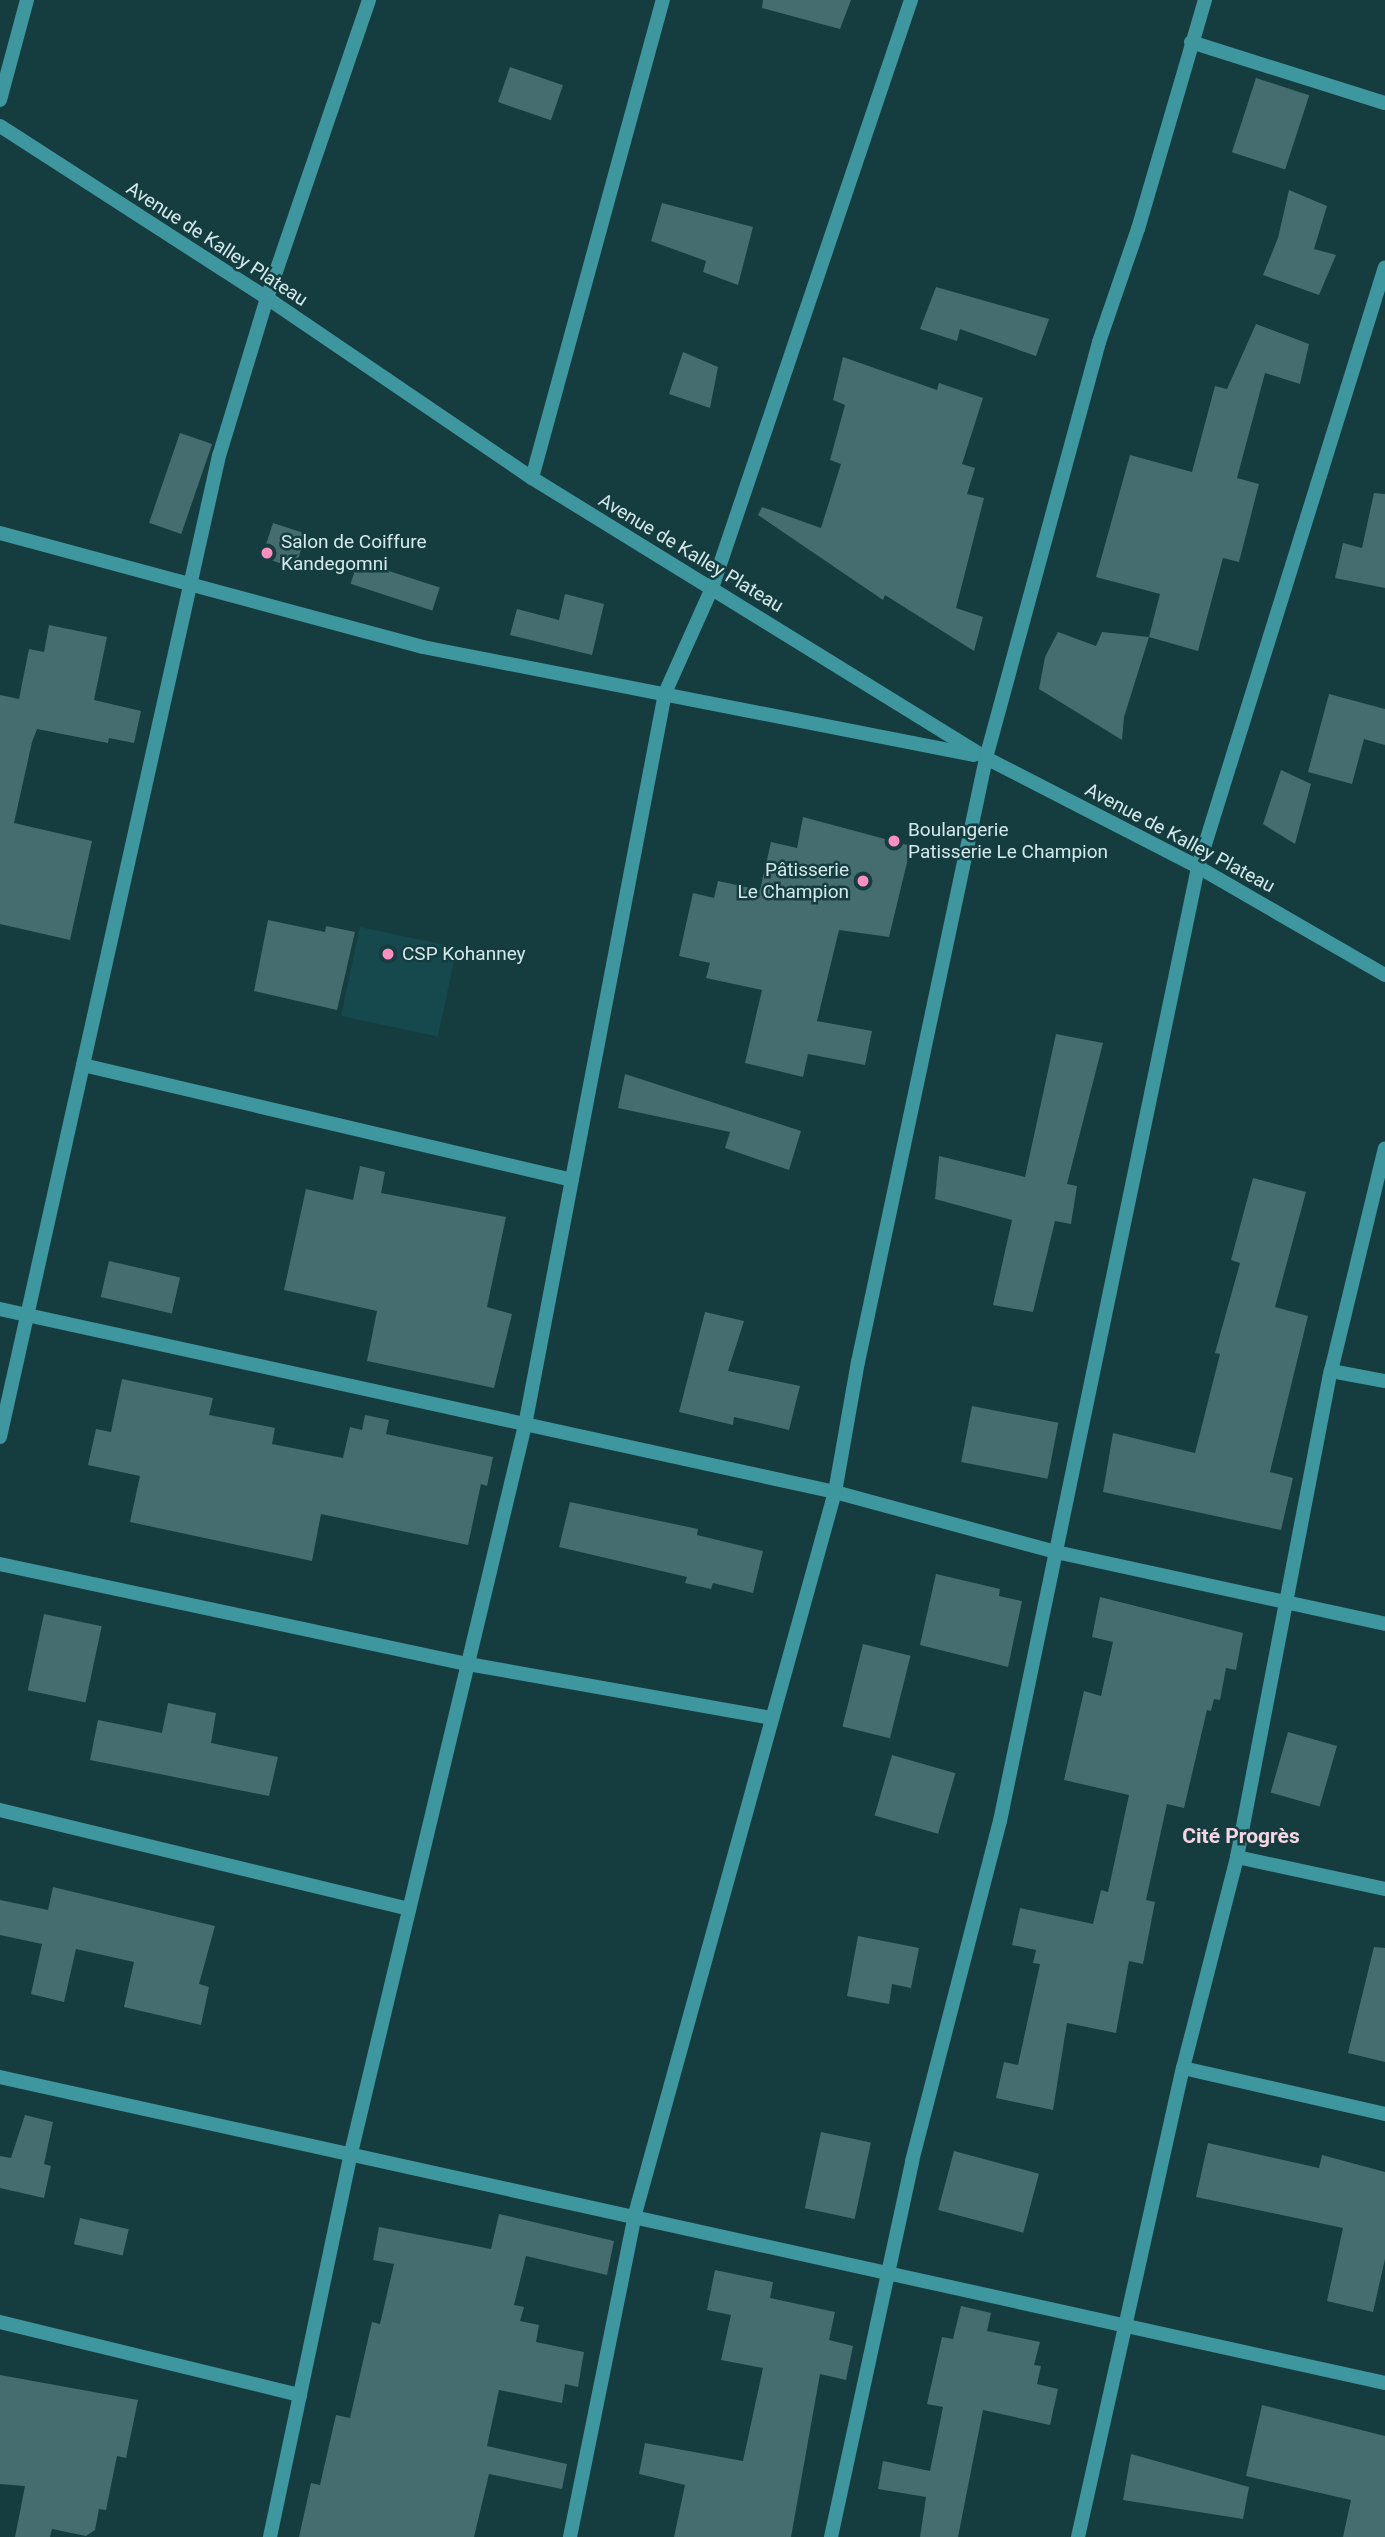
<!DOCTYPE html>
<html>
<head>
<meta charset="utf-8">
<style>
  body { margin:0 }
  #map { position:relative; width:1385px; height:2537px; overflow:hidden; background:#153d40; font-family:Roboto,sans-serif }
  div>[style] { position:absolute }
  .built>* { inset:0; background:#15494d; transform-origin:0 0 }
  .building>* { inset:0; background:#456c6f; transform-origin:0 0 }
  .minor>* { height:14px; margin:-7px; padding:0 7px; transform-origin:7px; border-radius:7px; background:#3e969e }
  .dots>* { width:19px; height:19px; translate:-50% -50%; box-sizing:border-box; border:4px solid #153d40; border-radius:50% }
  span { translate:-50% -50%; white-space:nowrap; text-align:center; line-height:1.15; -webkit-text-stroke:5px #153d40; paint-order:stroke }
  .street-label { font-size:19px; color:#d4e9eb }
  .poi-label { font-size:19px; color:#d4e9eb }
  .left { translate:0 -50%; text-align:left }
  .right { translate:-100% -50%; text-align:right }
  .neighbourhood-label { font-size:21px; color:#f7d6e3; font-weight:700 }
</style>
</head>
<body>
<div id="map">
  <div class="built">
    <i style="left:360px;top:927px;width:99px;height:91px;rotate:12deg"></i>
  </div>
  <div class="building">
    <i style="clip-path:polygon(763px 0,851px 0,840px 29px,762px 8px)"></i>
    <i style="left:510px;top:67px;width:56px;height:37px;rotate:19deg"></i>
    <i style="left:1256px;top:78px;width:56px;height:78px;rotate:18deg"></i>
    <i style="clip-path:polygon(1289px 190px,1327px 206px,1314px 249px,1336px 255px,1319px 295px,1263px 275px,1278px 238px)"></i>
    <i style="clip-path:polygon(662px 203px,753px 227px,738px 285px,703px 272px,706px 261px,651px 241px)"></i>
    <i style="clip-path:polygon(936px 287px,1049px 319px,1036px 356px,960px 329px,957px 341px,920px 329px)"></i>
    <i style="clip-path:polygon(1256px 324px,1309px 344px,1300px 384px,1265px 373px,1237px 478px,1259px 484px,1239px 562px,1223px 558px,1198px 651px,1149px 637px,1160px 594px,1096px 577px,1130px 455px,1192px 472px,1215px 386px,1227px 389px)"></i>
    <i style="clip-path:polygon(683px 352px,718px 367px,710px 408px,669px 394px)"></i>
    <i style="clip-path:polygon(843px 357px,937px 390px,939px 383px,983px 398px,962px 464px,975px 468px,967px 494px,984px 498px,956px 608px,983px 617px,974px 651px,885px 595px,883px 600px,758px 515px,762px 507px,821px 528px,841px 464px,830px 460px,845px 405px,833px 400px)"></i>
    <i style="left:180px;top:433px;width:34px;height:95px;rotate:19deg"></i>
    <i style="clip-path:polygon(1374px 493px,1385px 494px,1385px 588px,1335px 578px,1343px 543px,1362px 548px)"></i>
    <i style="left:273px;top:523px;width:35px;height:36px;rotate:18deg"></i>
    <i style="left:358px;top:561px;width:86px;height:24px;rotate:18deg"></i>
    <i style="clip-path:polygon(565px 594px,604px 604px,592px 655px,510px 635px,517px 609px,559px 620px)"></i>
    <i style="clip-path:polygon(49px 625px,107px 637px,94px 700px,141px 711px,134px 743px,109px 738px,108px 743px,37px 729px,32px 742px,14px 823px,92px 841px,70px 940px,0 924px,0 695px,19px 699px,29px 649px,44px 652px)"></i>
    <i style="clip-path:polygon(1058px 632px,1096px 646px,1102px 632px,1149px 637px,1124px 717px,1122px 740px,1039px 689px,1045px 657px)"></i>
    <i style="clip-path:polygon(1329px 694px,1385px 709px,1385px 745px,1364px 739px,1352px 784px,1308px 772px)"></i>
    <i style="clip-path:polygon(1281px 770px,1311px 784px,1295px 844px,1263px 824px)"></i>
    <i style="clip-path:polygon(803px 817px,911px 846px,889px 937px,839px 930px,817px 1021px,872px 1031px,865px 1065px,808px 1054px,803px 1077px,745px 1063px,762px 990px,706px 978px,710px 963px,679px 956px,693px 893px,714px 898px,718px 881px,760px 890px,771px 842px,797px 848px)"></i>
    <i style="clip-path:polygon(268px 920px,325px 932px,326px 926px,355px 932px,337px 1010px,254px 991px)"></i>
    <i style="clip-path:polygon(1056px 1034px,1103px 1043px,1067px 1184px,1077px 1186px,1071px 1224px,1055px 1221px,1033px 1312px,993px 1305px,1012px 1220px,935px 1199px,939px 1156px,1025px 1177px)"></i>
    <i style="clip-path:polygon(625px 1074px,801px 1131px,789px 1170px,725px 1148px,730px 1132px,618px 1108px)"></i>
    <i style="clip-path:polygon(360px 1166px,385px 1172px,381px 1193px,506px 1217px,487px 1307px,512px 1314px,494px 1388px,367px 1361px,377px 1311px,284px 1290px,306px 1189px,353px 1200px)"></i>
    <i style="clip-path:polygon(1253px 1178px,1306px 1192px,1275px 1307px,1308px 1316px,1270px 1472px,1293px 1478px,1281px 1530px,1103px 1492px,1113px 1433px,1195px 1453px,1220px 1354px,1215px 1353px,1240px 1263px,1231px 1260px)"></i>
    <i style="left:109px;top:1261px;width:73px;height:37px;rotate:13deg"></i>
    <i style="clip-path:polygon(705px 1312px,744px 1321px,728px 1371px,800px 1386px,789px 1430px,734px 1417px,733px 1425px,679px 1412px)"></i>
    <i style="clip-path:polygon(122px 1379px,213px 1398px,209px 1415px,275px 1428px,272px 1444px,343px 1458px,350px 1427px,362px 1430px,365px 1415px,389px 1420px,386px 1434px,493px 1457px,487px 1486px,481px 1484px,468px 1545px,321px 1514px,312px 1561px,130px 1522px,140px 1476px,88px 1465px,96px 1429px,111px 1432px)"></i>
    <i style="left:972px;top:1406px;width:88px;height:57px;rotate:11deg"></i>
    <i style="clip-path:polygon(570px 1502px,698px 1529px,697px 1535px,763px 1551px,753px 1593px,713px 1583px,711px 1589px,685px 1583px,687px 1577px,559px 1547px)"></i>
    <i style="clip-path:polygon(936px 1574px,1000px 1589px,999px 1596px,1022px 1601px,1008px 1667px,920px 1645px)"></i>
    <i style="clip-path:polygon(1100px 1597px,1243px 1633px,1236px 1670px,1226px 1668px,1220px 1700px,1214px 1699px,1211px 1711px,1207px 1710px,1184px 1808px,1167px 1804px,1146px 1900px,1155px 1902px,1143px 1964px,1129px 1961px,1116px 2033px,1067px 2023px,1053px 2110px,996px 2098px,1004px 2062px,1018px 2065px,1040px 1964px,1033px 1963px,1036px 1950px,1012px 1945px,1020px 1908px,1093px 1924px,1101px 1890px,1108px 1892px,1129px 1795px,1064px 1780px,1084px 1691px,1101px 1696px,1113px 1642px,1092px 1637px)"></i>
    <i style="left:44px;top:1614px;width:59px;height:78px;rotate:12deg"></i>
    <i style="left:863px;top:1644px;width:49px;height:85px;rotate:14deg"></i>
    <i style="clip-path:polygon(168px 1703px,216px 1713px,211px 1743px,278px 1757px,269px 1796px,90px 1760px,98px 1720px,162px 1733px)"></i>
    <i style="left:1288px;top:1732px;width:51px;height:63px;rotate:16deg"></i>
    <i style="left:892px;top:1755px;width:66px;height:63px;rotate:16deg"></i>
    <i style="clip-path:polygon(53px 1887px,215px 1926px,199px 1984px,209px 1987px,201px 2025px,124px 2007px,134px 1962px,76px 1949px,64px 2002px,31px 1994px,42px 1944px,0 1935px,0 1900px,48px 1910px)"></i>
    <i style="clip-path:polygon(858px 1936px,919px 1948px,911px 1988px,892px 1984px,889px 2004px,847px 1996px)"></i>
    <i style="clip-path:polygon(1374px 1947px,1385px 1948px,1385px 2062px,1348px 2053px)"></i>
    <i style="clip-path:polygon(25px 2115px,53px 2122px,44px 2164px,51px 2166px,44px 2198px,0 2188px,0 2156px,11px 2158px)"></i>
    <i style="left:821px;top:2132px;width:51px;height:78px;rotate:12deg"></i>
    <i style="clip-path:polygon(1208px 2143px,1319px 2168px,1322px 2155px,1385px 2172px,1385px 2259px,1373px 2312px,1327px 2301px,1343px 2228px,1196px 2197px)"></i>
    <i style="left:954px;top:2151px;width:88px;height:61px;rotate:15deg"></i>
    <i style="clip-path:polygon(499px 2214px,614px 2241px,607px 2275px,526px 2256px,514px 2305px,524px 2307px,520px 2321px,539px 2325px,536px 2342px,584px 2352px,578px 2387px,565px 2384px,562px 2403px,499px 2390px,487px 2446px,567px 2464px,562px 2489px,489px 2474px,474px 2537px,299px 2537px,311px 2483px,320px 2485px,336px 2415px,350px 2418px,372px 2322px,380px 2324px,394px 2264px,373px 2260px,379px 2227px,491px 2249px)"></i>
    <i style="left:80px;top:2218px;width:50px;height:27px;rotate:13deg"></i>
    <i style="clip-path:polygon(715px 2270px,773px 2282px,770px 2298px,835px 2312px,829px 2340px,853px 2346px,846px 2380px,820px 2374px,791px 2537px,674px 2537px,685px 2485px,639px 2474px,645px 2443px,743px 2461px,763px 2368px,721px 2360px,731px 2315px,707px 2310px)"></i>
    <i style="clip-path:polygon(961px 2306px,991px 2313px,987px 2331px,1040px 2342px,1034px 2365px,1041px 2366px,1037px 2384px,1058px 2389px,1050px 2425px,983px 2410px,958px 2537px,920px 2537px,926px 2497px,878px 2489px,883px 2461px,930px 2471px,943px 2407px,927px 2404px,942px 2337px,953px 2339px)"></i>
    <i style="clip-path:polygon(0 2375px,138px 2400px,126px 2458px,117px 2456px,106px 2510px,99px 2509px,95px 2530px,86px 2536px,52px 2529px,50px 2537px,15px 2537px,25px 2486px,0 2484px)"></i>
    <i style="clip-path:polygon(1262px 2405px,1385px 2436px,1385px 2537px,1343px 2537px,1351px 2500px,1246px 2476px)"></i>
    <i style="clip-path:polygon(1131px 2454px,1249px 2487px,1243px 2519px,1123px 2500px)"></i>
  </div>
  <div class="minor">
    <i style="left:1191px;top:42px;width:203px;rotate:17.5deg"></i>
    <i style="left:0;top:100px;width:104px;rotate:-74.9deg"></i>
    <i style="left:0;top:126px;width:318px;rotate:32.8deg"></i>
    <i style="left:267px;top:298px;width:320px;rotate:34.2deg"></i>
    <i style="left:532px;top:478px;width:533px;rotate:31.66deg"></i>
    <i style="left:986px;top:758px;width:238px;rotate:27.2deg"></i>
    <i style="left:1198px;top:867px;width:216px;rotate:30deg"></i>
    <i style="left:532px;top:478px;width:496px;rotate:-74.7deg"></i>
    <i style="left:0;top:533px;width:438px;rotate:15.1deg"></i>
    <i style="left:423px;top:647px;width:561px;rotate:11.09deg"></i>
    <i style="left:83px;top:1065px;width:502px;rotate:13.23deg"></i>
    <i style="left:0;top:1309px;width:855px;rotate:12.36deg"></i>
    <i style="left:835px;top:1492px;width:229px;rotate:15.2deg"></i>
    <i style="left:1056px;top:1552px;width:337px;rotate:12.3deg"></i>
    <i style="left:1331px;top:1371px;width:55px;rotate:10.5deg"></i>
    <i style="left:0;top:1437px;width:1005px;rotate:-77.42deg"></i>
    <i style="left:219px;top:456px;width:165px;rotate:-73.1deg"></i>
    <i style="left:267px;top:298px;width:315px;rotate:-71.1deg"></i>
    <i style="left:0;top:1564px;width:479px;rotate:12.1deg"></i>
    <i style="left:468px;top:1664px;width:309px;rotate:10.1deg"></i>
    <i style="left:0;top:1810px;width:421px;rotate:13.6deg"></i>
    <i style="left:1237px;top:1857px;width:151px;rotate:12.2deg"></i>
    <i style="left:1183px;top:2068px;width:207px;rotate:12.8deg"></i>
    <i style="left:0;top:2077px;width:1418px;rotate:12.46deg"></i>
    <i style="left:0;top:2322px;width:309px;rotate:13.7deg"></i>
    <i style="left:270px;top:2537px;width:392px;rotate:-78.1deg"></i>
    <i style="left:351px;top:2153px;width:749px;rotate:-76.56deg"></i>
    <i style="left:525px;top:1425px;width:745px;rotate:-79.17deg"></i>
    <i style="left:665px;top:693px;width:115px;rotate:-65.9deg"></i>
    <i style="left:712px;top:588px;width:621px;rotate:-71.3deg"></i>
    <i style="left:570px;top:2537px;width:329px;rotate:-78.6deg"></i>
    <i style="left:635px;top:2214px;width:749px;rotate:-74.52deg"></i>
    <i style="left:835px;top:1492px;width:132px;rotate:-80deg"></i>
    <i style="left:858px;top:1362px;width:617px;rotate:-78.03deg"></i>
    <i style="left:986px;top:758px;width:431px;rotate:-74.8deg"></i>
    <i style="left:1099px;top:342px;width:120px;rotate:-71deg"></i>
    <i style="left:1138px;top:229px;width:239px;rotate:-73.7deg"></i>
    <i style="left:831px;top:2537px;width:385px;rotate:-77.8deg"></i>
    <i style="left:912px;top:2161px;width:351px;rotate:-75.5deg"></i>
    <i style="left:1000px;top:1821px;width:974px;rotate:-78.27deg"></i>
    <i style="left:1198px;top:867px;width:628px;rotate:-72.69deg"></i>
    <i style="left:1078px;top:2537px;width:481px;rotate:-77.4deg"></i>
    <i style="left:1183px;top:2068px;width:218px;rotate:-75.6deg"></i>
    <i style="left:1237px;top:1857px;width:495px;rotate:-79.1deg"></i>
    <i style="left:1331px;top:1371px;width:229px;rotate:-76.4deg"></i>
  </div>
  <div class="dots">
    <i style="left:267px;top:553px;background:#fd8ec0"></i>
    <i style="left:894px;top:841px;background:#fd8ec0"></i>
    <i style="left:863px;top:881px;background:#fd8ec0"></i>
    <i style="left:388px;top:954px;background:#fd8ec0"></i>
  </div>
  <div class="street-label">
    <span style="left:217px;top:244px;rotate:33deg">Avenue de Kalley Plateau</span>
    <span style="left:691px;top:553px;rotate:31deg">Avenue de Kalley Plateau</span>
    <span style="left:1180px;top:838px;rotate:28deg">Avenue de Kalley Plateau</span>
  </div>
  <div class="poi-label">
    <span class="left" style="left:281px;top:553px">Salon de Coiffure<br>Kandegomni</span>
    <span class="left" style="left:908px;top:841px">Boulangerie<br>Patisserie Le Champion</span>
    <span class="right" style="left:849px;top:881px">Pâtisserie<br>Le Champion</span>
    <span class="left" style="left:402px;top:954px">CSP Kohanney</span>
  </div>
  <div class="neighbourhood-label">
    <span style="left:1241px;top:1836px">Cité Progrès</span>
  </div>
</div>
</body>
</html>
